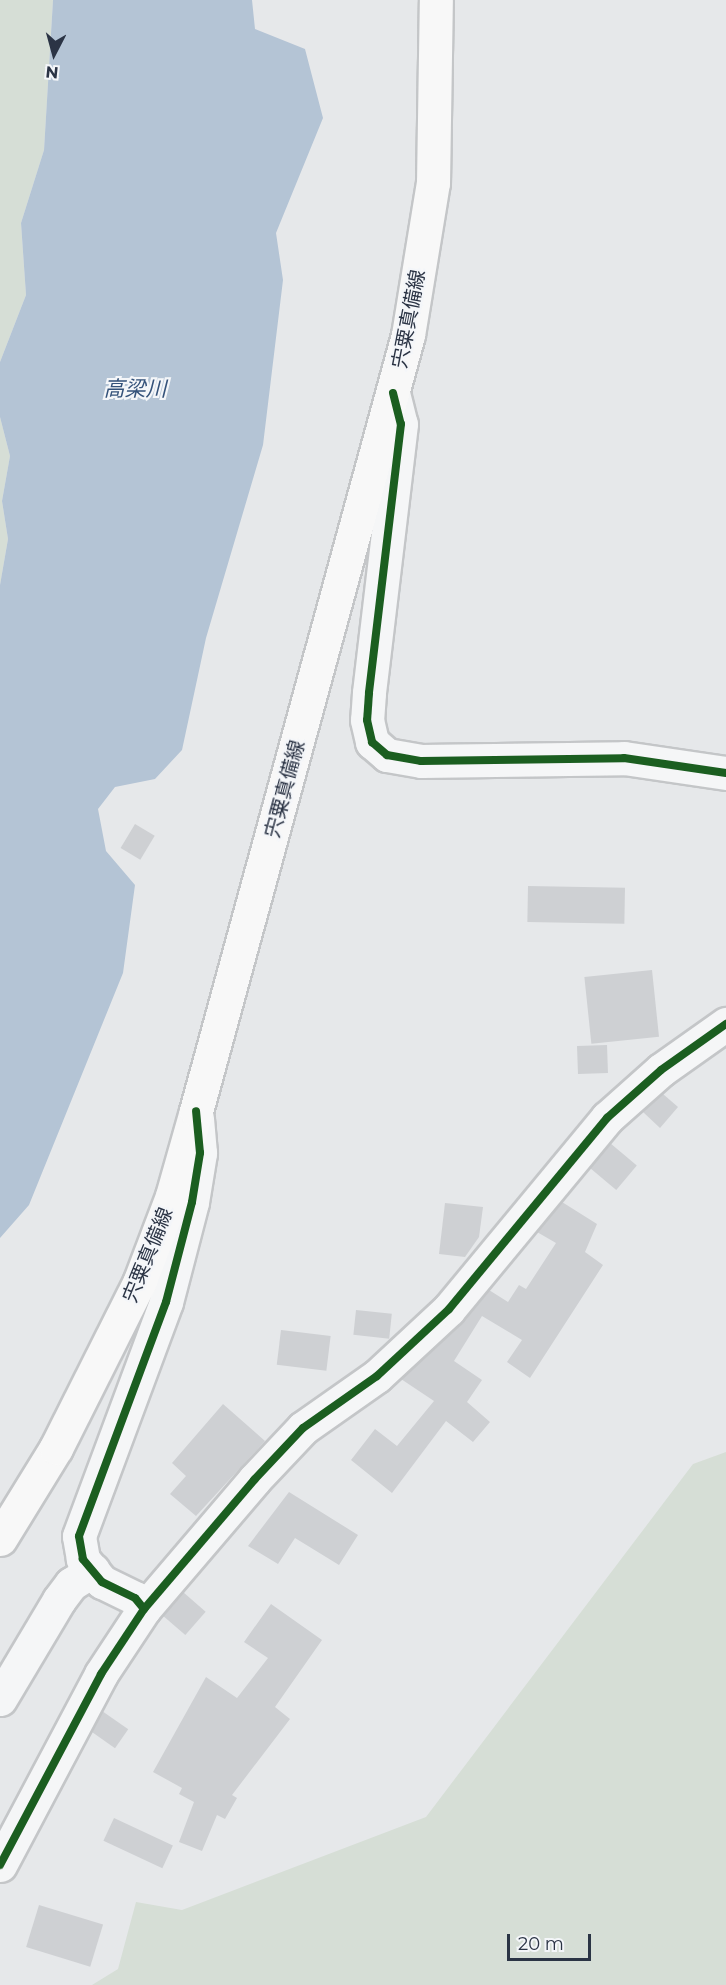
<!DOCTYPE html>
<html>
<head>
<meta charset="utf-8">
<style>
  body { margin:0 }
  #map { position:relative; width:726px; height:1985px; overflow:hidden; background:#e6e8ea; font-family:Montserrat,"Noto Sans JP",sans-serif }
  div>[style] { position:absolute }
  .green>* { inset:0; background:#d6ded6 }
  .water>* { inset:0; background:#b4c4d5 }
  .building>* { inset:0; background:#ced0d3; transform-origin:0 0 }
  .roads { filter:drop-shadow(2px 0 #c4c6c8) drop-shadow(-2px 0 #c4c6c8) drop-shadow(0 2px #c4c6c8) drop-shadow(0 -2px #c4c6c8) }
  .street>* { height:33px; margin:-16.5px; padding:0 16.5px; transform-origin:16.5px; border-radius:16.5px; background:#f5f6f7 }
  .secondary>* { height:33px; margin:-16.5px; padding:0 16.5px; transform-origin:16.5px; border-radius:16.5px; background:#f8f8f8 }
  .cycleway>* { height:8px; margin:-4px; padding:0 4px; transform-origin:4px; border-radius:4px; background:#1b5e20 }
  span { translate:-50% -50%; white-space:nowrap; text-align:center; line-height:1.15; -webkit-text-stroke:4.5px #f4f6f9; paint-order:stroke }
  .street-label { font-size:20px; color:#2b3445 }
  .water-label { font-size:21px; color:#34527a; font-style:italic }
  .north { position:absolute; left:24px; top:24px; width:60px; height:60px; -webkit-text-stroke:4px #f4f6f9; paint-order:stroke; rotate:186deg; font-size:16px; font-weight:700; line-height:24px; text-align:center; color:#2b3445 }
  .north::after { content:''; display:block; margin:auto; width:21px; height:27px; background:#2b3445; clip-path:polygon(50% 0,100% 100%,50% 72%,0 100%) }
  .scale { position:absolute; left:507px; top:1934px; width:84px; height:27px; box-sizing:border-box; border:3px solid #2b3445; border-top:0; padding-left:8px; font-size:18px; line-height:21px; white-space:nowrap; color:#2b3445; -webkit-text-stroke:4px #f4f6f9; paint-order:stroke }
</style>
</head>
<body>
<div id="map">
  <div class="green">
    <i style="clip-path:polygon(0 0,53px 0,44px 150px,21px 223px,26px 295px,0 362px)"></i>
    <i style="clip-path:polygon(0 417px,10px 456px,2px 501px,8px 539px,0 585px)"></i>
    <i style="clip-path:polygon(726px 1452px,726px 1985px,92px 1985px,118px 1969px,136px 1902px,182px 1910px,426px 1817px,693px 1464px)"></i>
  </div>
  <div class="water">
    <i style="clip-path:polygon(53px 0,252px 0,255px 29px,305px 49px,323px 118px,276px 233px,283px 280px,263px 445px,206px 638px,182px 750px,155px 779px,115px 787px,98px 809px,106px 851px,135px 885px,123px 973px,29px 1205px,0 1238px,0 585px,8px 539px,2px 501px,10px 456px,0 417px,0 362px,26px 295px,21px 223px,44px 150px)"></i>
  </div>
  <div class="building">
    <i style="left:135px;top:824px;width:23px;height:28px;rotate:31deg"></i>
    <i style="left:528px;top:886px;width:97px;height:36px;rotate:1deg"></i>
    <i style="left:652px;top:970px;width:67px;height:68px;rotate:84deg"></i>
    <i style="left:607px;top:1045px;width:28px;height:30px;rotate:88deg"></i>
    <i style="clip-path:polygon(663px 1094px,678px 1107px,660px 1128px,643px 1112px)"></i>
    <i style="left:610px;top:1143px;width:35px;height:32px;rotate:40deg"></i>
    <i style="clip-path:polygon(562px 1202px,597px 1224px,585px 1252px,603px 1265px,530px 1378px,507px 1362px,522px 1340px,482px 1316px,454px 1361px,482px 1380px,467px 1402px,490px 1422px,473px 1442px,446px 1421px,392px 1493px,351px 1460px,375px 1429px,397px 1446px,434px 1401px,401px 1379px,489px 1290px,508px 1302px,519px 1285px,526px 1289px,556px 1243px,537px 1232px)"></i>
    <i style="clip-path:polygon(445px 1203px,483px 1207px,479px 1237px,465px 1257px,439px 1254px)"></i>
    <i style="left:356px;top:1310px;width:36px;height:25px;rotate:6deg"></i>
    <i style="left:281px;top:1330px;width:50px;height:35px;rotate:7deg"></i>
    <i style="clip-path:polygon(223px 1404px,265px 1441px,196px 1516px,170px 1494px,186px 1476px,172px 1463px)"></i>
    <i style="clip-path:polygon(289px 1492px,358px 1535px,339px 1565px,295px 1538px,278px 1564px,248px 1546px)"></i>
    <i style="left:183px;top:1592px;width:30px;height:31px;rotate:41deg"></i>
    <i style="clip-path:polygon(271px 1604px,322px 1640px,275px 1707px,290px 1719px,232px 1795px,237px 1798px,225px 1819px,217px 1815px,202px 1851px,179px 1842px,194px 1802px,179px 1794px,182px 1788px,153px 1772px,206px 1677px,237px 1698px,268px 1658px,244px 1642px)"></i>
    <i style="left:102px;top:1711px;width:32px;height:23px;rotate:35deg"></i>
    <i style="left:114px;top:1818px;width:65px;height:25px;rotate:25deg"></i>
    <i style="left:39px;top:1905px;width:67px;height:44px;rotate:17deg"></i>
  </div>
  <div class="roads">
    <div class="street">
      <i style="left:393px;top:393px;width:32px;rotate:76deg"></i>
      <i style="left:401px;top:424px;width:271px;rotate:96.8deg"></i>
      <i style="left:369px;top:693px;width:27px;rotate:94deg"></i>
      <i style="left:367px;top:720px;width:23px;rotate:77deg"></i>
      <i style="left:372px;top:742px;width:20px;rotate:41deg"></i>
      <i style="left:387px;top:755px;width:35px;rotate:10deg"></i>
      <i style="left:421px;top:761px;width:203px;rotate:-0.8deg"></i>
      <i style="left:624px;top:758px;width:103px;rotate:8.4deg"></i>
      <i style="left:144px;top:1609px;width:14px;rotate:-129deg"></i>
      <i style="left:135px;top:1598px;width:37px;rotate:-154deg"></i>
      <i style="left:102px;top:1582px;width:30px;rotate:-130deg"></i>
      <i style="left:83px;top:1559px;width:23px;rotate:-100deg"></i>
      <i style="left:79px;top:1536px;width:250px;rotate:-69.6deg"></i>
      <i style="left:166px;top:1302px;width:103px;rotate:-75.4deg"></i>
      <i style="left:192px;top:1202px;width:50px;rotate:-80.7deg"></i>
      <i style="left:200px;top:1153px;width:35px;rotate:-95deg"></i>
      <i style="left:0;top:1699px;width:115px;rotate:-59.2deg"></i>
      <i style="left:59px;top:1600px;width:20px;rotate:-53deg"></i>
      <i style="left:71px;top:1584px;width:26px;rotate:-32deg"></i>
      <i style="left:0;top:1865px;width:216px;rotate:-62.1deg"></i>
      <i style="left:101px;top:1674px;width:78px;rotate:-56.5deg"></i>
      <i style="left:144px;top:1609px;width:170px;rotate:-49.5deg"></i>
      <i style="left:254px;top:1480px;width:71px;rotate:-46.7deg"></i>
      <i style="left:303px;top:1428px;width:90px;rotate:-35.1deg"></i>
      <i style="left:377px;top:1376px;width:98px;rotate:-42.9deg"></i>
      <i style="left:449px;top:1309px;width:248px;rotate:-50.4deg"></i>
      <i style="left:607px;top:1118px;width:72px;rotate:-41.6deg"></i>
      <i style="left:661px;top:1070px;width:80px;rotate:-35.3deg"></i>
    </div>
    <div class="secondary">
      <i style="left:0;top:1539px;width:107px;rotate:-58.4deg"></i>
      <i style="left:56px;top:1448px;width:185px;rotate:-63.3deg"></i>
      <i style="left:139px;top:1283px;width:93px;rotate:-69.2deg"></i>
      <i style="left:172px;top:1196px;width:88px;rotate:-74.2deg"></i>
      <i style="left:196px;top:1111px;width:804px;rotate:-74.72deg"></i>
      <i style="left:408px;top:335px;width:154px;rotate:-80.7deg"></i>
      <i style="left:433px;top:183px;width:183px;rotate:-89.1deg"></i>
    </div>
  </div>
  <div class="cycleway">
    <i style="left:393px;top:393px;width:32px;rotate:76deg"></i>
    <i style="left:401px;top:424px;width:271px;rotate:96.8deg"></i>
    <i style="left:369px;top:693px;width:27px;rotate:94deg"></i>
    <i style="left:367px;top:720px;width:23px;rotate:77deg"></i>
    <i style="left:372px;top:742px;width:20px;rotate:41deg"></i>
    <i style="left:387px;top:755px;width:35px;rotate:10deg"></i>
    <i style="left:421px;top:761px;width:203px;rotate:-0.8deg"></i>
    <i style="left:624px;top:758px;width:103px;rotate:8.4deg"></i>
    <i style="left:144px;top:1609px;width:14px;rotate:-129deg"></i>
    <i style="left:135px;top:1598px;width:37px;rotate:-154deg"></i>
    <i style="left:102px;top:1582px;width:30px;rotate:-130deg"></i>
    <i style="left:83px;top:1559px;width:23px;rotate:-100deg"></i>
    <i style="left:79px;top:1536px;width:250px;rotate:-69.6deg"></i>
    <i style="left:166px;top:1302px;width:103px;rotate:-75.4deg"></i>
    <i style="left:192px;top:1202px;width:50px;rotate:-80.7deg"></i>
    <i style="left:200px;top:1153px;width:42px;rotate:-95.4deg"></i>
    <i style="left:0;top:1865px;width:216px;rotate:-62.1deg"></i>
    <i style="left:101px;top:1674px;width:78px;rotate:-56.5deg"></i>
    <i style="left:144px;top:1609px;width:170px;rotate:-49.5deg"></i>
    <i style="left:254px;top:1480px;width:71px;rotate:-46.7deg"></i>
    <i style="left:303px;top:1428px;width:90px;rotate:-35.1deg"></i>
    <i style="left:377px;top:1376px;width:98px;rotate:-42.9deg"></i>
    <i style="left:449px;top:1309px;width:248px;rotate:-50.4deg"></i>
    <i style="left:607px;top:1118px;width:72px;rotate:-41.6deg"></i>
    <i style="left:661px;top:1070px;width:80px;rotate:-35.3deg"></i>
  </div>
  <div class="street-label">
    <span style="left:409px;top:319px;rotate:-79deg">宍粟真備線</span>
    <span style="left:285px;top:789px;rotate:-75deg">宍粟真備線</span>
    <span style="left:148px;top:1255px;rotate:-68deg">宍粟真備線</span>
  </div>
  <div class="water-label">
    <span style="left:135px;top:389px">高梁川</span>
  </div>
  <div class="north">N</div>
  <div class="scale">20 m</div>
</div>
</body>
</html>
